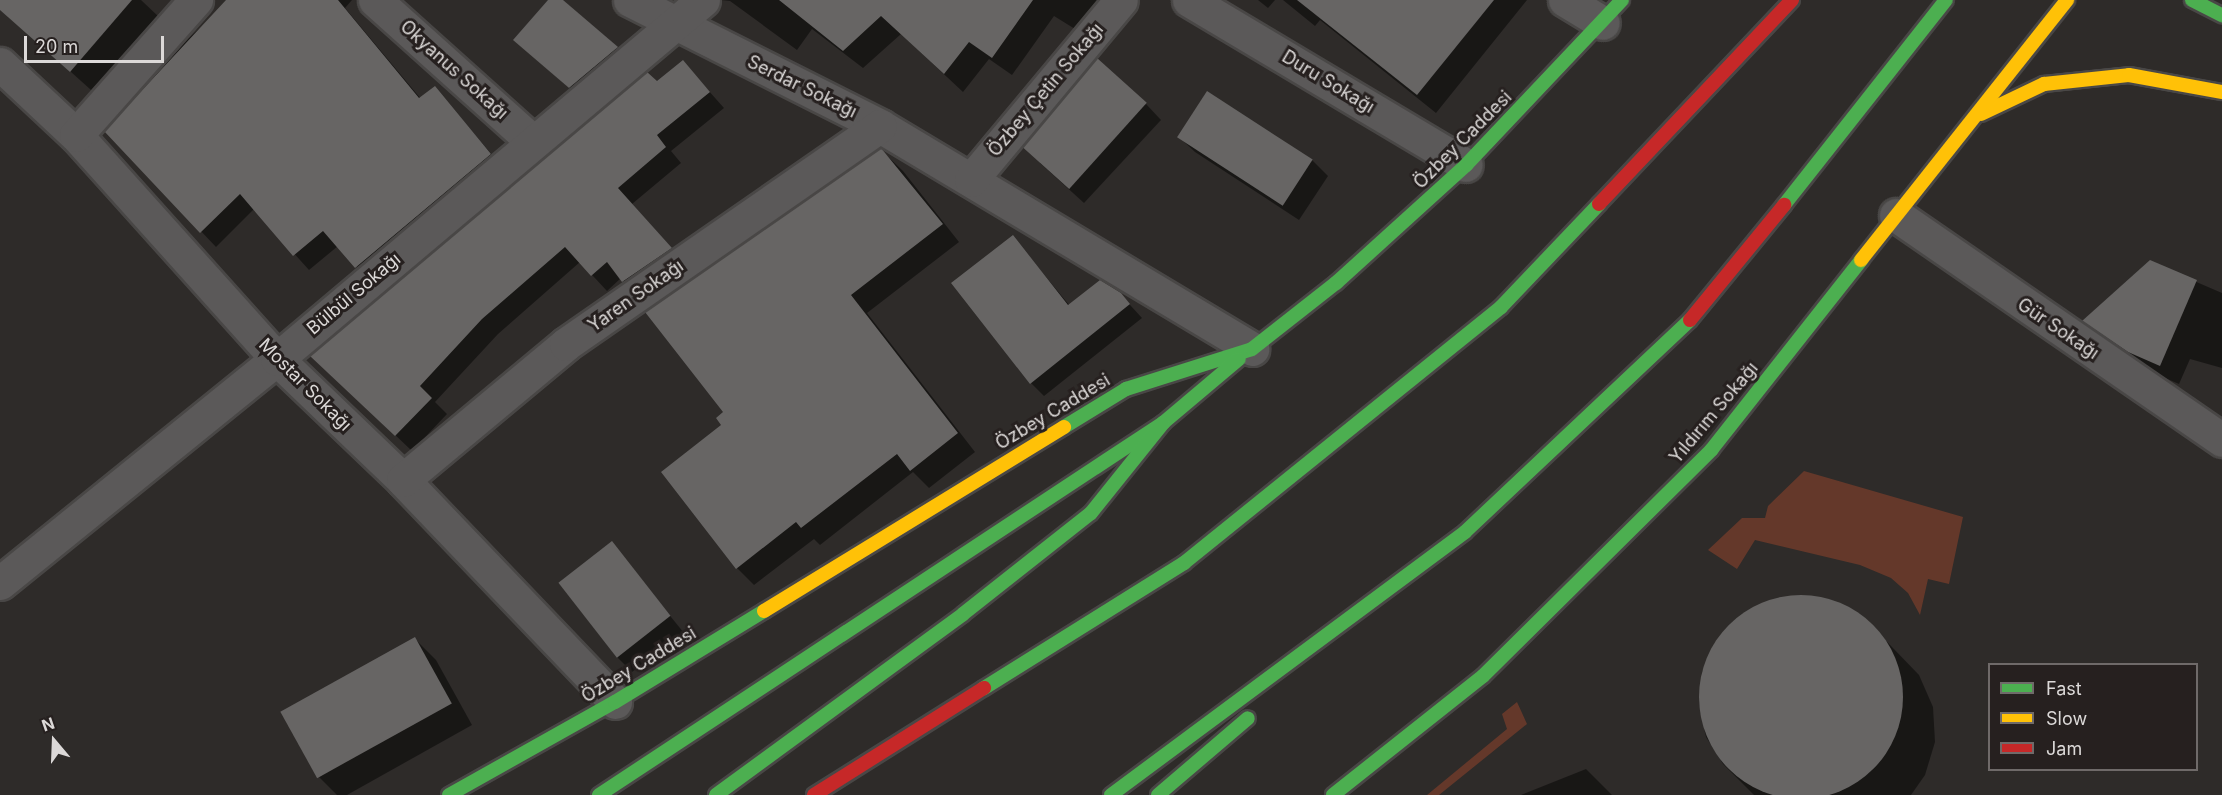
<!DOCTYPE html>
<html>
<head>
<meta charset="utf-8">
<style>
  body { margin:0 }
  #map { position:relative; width:2222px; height:795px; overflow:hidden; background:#2e2b29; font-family:Inter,sans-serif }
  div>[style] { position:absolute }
  .green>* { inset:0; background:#64382a }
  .shadow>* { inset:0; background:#0007 }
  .building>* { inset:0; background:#676564; transform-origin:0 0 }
  .round { border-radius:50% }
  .roads { filter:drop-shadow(2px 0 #494746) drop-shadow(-2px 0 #494746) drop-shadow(0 2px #494746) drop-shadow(0 -2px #494746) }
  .street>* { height:33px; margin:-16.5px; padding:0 16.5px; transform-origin:16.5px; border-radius:16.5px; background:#5b5959 }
  .fast>* { height:14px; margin:-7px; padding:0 7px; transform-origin:7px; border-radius:7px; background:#4caf50 }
  .slow>* { height:14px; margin:-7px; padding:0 7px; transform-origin:7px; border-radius:7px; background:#ffc107 }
  .jam>* { height:14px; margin:-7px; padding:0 7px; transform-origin:7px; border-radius:7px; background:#c62828 }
  span { translate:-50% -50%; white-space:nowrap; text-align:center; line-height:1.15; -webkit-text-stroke:6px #26201f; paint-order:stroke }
  .street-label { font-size:18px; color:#dcd9d8 }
  .legend { position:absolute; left:1988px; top:663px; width:210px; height:108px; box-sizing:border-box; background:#26201f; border:2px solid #6f6a69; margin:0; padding:8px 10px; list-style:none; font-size:18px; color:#dcd9d8 }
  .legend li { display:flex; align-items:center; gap:12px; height:30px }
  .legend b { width:30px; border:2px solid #6f6a69 }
  .north { position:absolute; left:24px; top:711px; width:60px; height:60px; -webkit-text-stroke:4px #26201f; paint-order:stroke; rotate:341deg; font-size:16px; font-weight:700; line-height:24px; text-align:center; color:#dcd9d8 }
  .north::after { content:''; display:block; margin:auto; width:21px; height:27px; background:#dcd9d8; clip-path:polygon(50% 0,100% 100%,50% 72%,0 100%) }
  .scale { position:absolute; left:24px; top:36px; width:140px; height:27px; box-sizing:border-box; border:3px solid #dcd9d8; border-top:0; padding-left:8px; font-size:18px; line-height:21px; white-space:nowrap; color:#dcd9d8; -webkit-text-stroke:4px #26201f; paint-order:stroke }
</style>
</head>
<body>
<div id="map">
  <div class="green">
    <i style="clip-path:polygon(1804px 471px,1963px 517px,1949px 584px,1928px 579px,1920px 615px,1908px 593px,1891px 578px,1860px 565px,1755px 540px,1737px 569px,1708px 550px,1742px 518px,1765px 518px,1768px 506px)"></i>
    <i style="clip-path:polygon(1517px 702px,1527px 724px,1439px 795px,1427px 795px,1507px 729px,1502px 714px)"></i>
  </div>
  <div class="shadow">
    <i style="clip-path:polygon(0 0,141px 0,177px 34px,111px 108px,0 8px)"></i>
    <i style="clip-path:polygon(231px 0,352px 0,345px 8px,421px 99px,435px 88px,505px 170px,372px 282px,338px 246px,309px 270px,254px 209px,216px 247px,106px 131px,188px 39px)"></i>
    <i style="clip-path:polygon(550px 0,561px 0,632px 64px,586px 103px,515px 40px)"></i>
    <i style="clip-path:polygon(721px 0,1129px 0,1096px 42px,1054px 16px,1012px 75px,989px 59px,963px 92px,901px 34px,863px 68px,812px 29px,797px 50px,730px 1px)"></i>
    <i style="clip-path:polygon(1258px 0,1275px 0,1268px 8px)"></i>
    <i style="clip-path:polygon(1283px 0,1527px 0,1436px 113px,1320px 20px,1315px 26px)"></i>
    <i style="clip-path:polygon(683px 62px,724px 108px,671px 151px,681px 163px,632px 204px,686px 264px,639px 297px,621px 278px,607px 291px,580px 262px,498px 334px,435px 402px,447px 414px,412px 451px,328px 371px)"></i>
    <i style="clip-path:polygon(1146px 104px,1161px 120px,1084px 203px,1040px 163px)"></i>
    <i style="clip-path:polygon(1179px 137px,1312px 160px,1328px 176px,1299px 220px,1195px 152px)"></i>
    <i style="clip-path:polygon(881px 150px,903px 171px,959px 242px,867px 313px,975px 452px,929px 488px,913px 472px,820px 545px,814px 539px,754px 585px,737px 568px,725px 413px)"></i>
    <i style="clip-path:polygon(1013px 237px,1070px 306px,1120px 294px,1142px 318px,1044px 396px,1031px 383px)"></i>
    <i style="clip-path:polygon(2150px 262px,2222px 293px,2222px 368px,2190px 359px,2179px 384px,2149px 371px,2104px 340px,2084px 321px)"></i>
    <i style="clip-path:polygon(611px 543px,684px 633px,632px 672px,617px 657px)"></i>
    <i style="clip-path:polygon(1797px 596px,1831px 600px,1863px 617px,1919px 675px,1933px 707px,1935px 742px,1925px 775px,1911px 795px,1754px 795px,1723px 764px,1706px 737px,1699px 705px,1702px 672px,1715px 643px,1737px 619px,1765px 602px)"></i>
    <i style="clip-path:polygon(415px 639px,436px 660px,472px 725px,347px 795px,337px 795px,319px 777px)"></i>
    <i style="clip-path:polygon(1586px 769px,1612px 795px,1521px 795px)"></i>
  </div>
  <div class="building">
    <i style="clip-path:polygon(0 0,132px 0,70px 72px,0 10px)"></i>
    <i style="clip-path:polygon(226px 0,338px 0,419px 98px,435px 86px,491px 154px,355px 268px,323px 231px,293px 256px,240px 194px,200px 233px,104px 131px)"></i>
    <i style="clip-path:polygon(548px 0,563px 0,618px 47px,569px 88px,513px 40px)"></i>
    <i style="clip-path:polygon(779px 0,1033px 0,992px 58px,969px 42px,944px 74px,881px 16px,843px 51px)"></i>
    <i style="clip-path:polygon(1297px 0,1494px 0,1417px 95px)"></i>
    <i style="left:1097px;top:58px;width:67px;height:116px;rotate:42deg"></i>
    <i style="clip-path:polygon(683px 60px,710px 92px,657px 135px,666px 147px,618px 188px,672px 248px,622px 282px,607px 262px,591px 276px,565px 247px,482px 319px,420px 386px,432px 398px,395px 436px,310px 356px,647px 72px,657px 81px)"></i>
    <i style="left:1207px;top:91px;width:126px;height:55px;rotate:33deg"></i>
    <i style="clip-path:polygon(881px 148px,943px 224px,851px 295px,958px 433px,910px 471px,897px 454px,801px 528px,796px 522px,736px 569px,661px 472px,721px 425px,716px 418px,723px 412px,645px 312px)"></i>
    <i style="clip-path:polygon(1013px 235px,1068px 305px,1100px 280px,1121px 293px,1130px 304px,1030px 384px,951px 283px)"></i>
    <i style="clip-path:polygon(2150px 260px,2197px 280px,2160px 366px,2128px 352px,2082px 321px)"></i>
    <i style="left:612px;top:541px;width:95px;height:68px;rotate:52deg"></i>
    <i class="round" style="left:1699px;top:595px;width:204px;height:204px"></i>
    <i style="left:415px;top:637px;width:76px;height:154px;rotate:61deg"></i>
  </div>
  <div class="roads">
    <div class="street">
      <i style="left:375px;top:0;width:211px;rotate:41.9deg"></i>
      <i style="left:630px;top:0;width:280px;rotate:26.7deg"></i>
      <i style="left:880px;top:126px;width:434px;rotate:30.9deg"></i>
      <i style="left:1189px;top:0;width:322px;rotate:30.8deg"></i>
      <i style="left:1565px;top:0;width:44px;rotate:31.2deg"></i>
      <i style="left:0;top:64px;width:104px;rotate:43.1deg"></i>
      <i style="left:76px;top:135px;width:301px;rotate:48.1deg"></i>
      <i style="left:277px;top:359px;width:175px;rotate:43.8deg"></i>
      <i style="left:403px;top:480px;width:307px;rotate:46.3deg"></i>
      <i style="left:76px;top:135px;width:181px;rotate:-48.4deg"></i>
      <i style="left:971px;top:180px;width:234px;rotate:-50.2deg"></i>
      <i style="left:1896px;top:215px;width:396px;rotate:34.6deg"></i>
      <i style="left:403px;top:480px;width:212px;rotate:-39.8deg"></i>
      <i style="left:566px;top:344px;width:382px;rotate:-34.8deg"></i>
      <i style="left:0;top:583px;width:356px;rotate:-39deg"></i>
      <i style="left:277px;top:359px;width:557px;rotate:-40.12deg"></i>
    </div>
    <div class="fast">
      <i style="left:2192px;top:0;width:34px;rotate:27deg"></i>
      <i style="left:1784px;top:205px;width:261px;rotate:-51.7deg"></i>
      <i style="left:1064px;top:427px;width:73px;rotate:-31.5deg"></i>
      <i style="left:1126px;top:389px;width:132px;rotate:-17.6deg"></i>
      <i style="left:1252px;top:349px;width:107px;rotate:-38.2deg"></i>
      <i style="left:1336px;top:283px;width:176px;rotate:-42.2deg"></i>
      <i style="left:1466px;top:165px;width:227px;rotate:-46.6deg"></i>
      <i style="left:984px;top:688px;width:236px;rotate:-32deg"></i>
      <i style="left:1184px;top:563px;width:407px;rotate:-38.9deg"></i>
      <i style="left:1501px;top:307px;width:142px;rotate:-46.4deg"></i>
      <i style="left:449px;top:795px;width:190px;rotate:-29.3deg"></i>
      <i style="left:615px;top:702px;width:175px;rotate:-31.4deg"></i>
      <i style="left:599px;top:795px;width:676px;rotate:-33.41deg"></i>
      <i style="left:1163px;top:423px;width:99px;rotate:-40.1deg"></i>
      <i style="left:716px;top:795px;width:306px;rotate:-36.2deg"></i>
      <i style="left:963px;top:614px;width:163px;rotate:-38.3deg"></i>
      <i style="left:1091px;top:513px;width:115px;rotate:-51.3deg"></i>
      <i style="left:1111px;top:795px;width:441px;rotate:-36.6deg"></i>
      <i style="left:1465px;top:532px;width:309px;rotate:-43.3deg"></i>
      <i style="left:1158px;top:795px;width:118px;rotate:-40.5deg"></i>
      <i style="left:1333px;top:795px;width:191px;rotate:-38.4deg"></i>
      <i style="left:1483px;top:676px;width:322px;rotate:-44.7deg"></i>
      <i style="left:1712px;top:449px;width:241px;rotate:-51.7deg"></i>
    </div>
    <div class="slow">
      <i style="left:1981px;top:114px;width:70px;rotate:-25.5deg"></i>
      <i style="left:2044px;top:84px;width:85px;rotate:-6deg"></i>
      <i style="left:2129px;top:75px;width:95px;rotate:10.4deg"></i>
      <i style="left:1861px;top:260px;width:332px;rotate:-51.6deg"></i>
      <i style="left:764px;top:611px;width:352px;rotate:-31.5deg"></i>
    </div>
    <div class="jam">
      <i style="left:1599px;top:204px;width:281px;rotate:-46.6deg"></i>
      <i style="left:1690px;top:320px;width:149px;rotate:-50.7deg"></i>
      <i style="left:814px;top:795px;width:201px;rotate:-32.2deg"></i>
    </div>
  </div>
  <div class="street-label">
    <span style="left:454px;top:70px;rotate:42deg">Okyanus Sokağı</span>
    <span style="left:1328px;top:82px;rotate:31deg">Duru Sokağı</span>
    <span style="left:802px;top:87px;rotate:26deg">Serdar Sokağı</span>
    <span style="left:1046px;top:90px;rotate:-50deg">Özbey Çetin Sokağı</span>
    <span style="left:1463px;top:140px;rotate:-45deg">Özbey Caddesi</span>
    <span style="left:354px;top:294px;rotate:-40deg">Bülbül Sokağı</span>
    <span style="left:636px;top:296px;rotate:-35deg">Yaren Sokağı</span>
    <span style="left:2058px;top:329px;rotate:34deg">Gür Sokağı</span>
    <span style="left:305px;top:385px;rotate:45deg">Mostar Sokağı</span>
    <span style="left:1053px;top:412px;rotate:-31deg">Özbey Caddesi</span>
    <span style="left:1714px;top:413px;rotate:-50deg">Yıldırım Sokağı</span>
    <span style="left:639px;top:665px;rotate:-31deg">Özbey Caddesi</span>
  </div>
  <ul class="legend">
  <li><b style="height:8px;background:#4caf50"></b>Fast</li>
  <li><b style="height:8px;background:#ffc107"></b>Slow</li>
  <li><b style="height:8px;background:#c62828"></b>Jam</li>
  </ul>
  <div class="north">N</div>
  <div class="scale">20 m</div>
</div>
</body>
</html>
